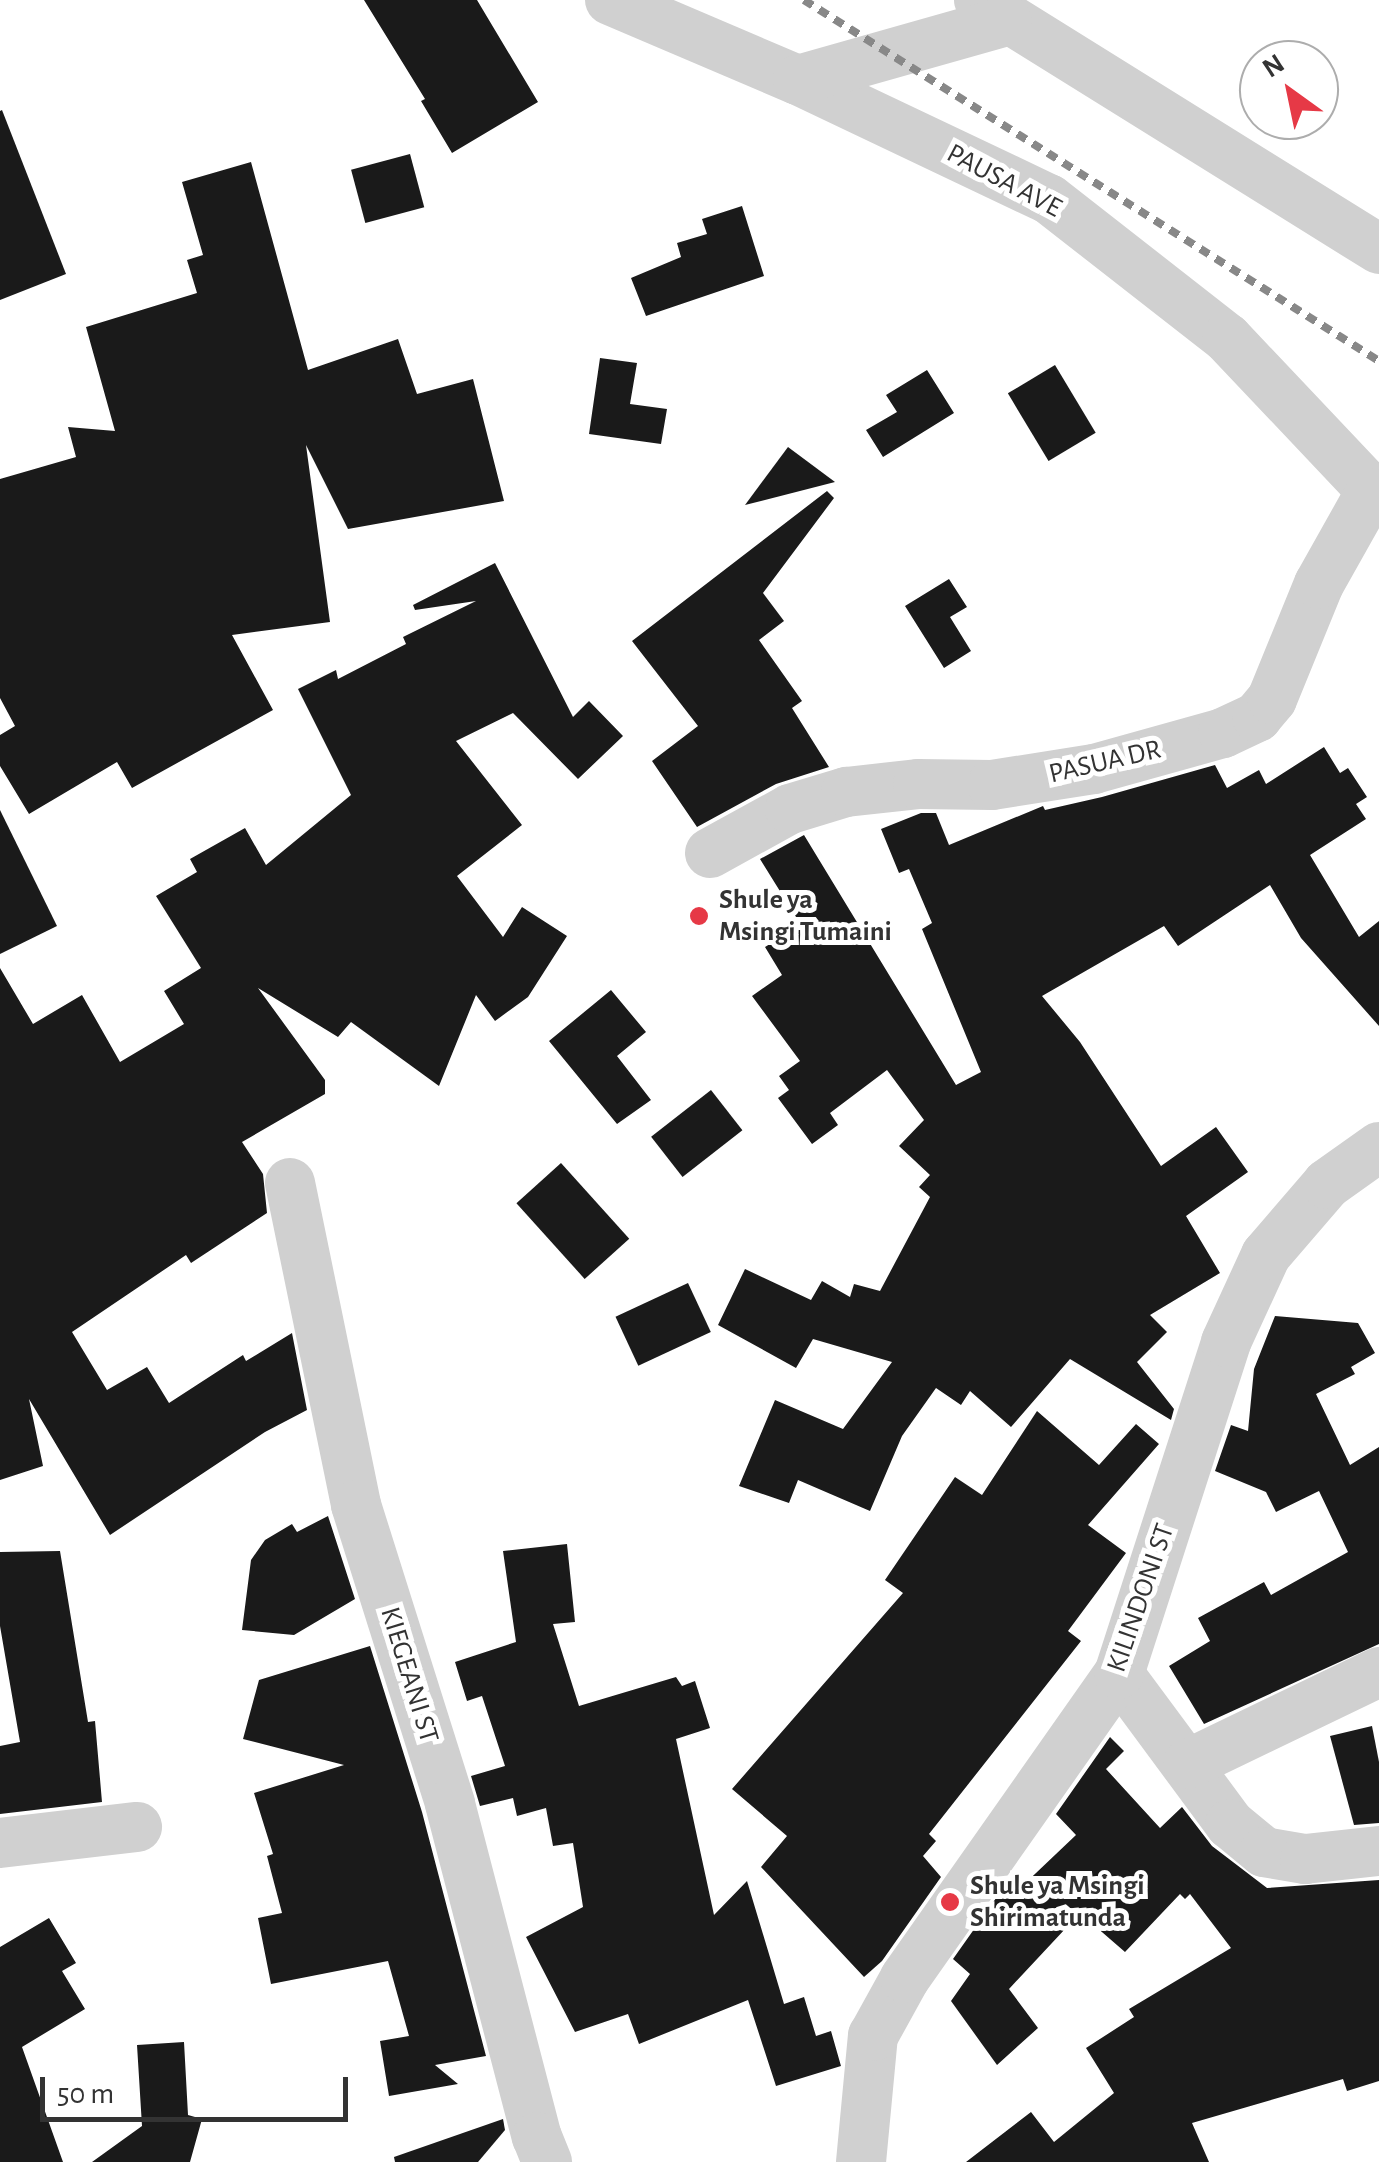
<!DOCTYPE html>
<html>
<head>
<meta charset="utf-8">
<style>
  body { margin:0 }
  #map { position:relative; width:1379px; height:2162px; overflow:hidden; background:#fff; font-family:"Alegreya Sans",sans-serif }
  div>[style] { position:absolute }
  .building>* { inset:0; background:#1a1a1a; transform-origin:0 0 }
  .street>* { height:50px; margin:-25px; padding:0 25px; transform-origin:25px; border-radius:25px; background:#d0d0d0 }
  .rail>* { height:8px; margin-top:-4px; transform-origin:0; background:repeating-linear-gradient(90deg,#888 0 10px,transparent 0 18px) }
  .dots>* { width:28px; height:28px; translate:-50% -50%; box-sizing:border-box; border:5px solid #fff; border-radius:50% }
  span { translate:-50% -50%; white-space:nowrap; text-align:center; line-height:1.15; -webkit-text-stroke:10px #fff; paint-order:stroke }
  .street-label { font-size:28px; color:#333 }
  .poi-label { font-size:28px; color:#333; font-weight:700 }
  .left { translate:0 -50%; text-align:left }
  .north { position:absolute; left:1239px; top:40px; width:100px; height:100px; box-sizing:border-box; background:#fff; border:2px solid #adadad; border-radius:50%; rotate:327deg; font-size:28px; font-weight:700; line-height:40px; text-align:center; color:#333 }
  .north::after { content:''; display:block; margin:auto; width:35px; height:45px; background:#e63946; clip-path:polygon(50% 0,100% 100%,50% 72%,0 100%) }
  .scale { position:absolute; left:40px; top:2077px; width:308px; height:45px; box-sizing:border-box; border:5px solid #333; border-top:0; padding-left:12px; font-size:30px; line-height:35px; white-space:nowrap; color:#333; -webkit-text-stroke:8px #fff; paint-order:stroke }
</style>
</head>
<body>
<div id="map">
  <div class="building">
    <i style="clip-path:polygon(364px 0,477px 0,538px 102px,452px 153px,421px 101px,425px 99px)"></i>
    <i style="clip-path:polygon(2px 110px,66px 274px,0 300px,0 111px)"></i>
    <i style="left:410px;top:154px;width:55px;height:61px;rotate:75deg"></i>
    <i style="clip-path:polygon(251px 162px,308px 370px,398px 339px,417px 394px,473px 379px,504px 501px,348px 529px,306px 445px,330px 622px,232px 635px,273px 710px,132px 788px,117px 762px,29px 814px,0 766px,0 735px,15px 726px,0 698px,0 479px,76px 457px,68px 427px,115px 431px,86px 327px,197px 293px,187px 260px,203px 255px,182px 182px)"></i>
    <i style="clip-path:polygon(742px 206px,764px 276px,646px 316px,631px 278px,681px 257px,677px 243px,707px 234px,702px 219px)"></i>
    <i style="clip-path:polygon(600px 358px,637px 363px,630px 404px,667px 409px,661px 444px,589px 434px)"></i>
    <i style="left:1055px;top:365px;width:79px;height:55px;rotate:59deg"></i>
    <i style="clip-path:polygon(927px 370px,954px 413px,883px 457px,866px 430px,897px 412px,886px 395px)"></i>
    <i style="clip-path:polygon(788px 447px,835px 482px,745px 505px)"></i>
    <i style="clip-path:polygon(827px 491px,834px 498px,763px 593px,784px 621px,759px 640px,802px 701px,792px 708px,829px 767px,776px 784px,697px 827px,652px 761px,698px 726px,632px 641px)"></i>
    <i style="clip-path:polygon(495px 563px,573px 717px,589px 701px,623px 736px,578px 779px,513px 713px,456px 741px,522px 825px,457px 876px,503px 937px,522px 907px,567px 936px,528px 997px,495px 1021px,476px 995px,439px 1086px,351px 1022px,338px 1037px,258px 988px,325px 1080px,325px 1094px,242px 1142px,263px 1174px,267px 1213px,191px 1263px,186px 1255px,72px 1332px,107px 1390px,147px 1367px,169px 1403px,243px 1355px,246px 1361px,292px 1333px,307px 1410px,265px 1432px,110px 1535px,29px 1399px,43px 1466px,0 1480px,0 968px,33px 1024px,82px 995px,120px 1062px,184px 1024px,164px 991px,201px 968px,156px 896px,197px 872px,190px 859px,245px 828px,266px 865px,351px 795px,298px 689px,336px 670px,338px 679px,406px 644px,403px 637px,476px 601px,415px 610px,413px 605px)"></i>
    <i style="clip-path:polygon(949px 579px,967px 607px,950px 617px,971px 651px,944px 668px,905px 606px)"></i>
    <i style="clip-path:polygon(1324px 747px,1340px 773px,1348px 768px,1367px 797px,1356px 804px,1366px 819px,1310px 855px,1359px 937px,1379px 921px,1379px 1026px,1301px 938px,1270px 885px,1178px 946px,1164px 926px,1042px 996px,1080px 1042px,1161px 1166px,1216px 1127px,1248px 1172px,1186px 1216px,1220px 1273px,1150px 1315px,1167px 1332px,1137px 1362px,1174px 1409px,1171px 1420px,1070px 1359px,1011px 1427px,970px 1391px,961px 1405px,936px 1388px,902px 1436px,870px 1511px,798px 1480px,789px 1503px,739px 1486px,775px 1400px,843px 1429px,892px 1362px,813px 1339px,796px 1368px,718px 1325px,745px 1269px,811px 1300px,822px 1281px,850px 1297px,854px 1284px,880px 1291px,930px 1197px,919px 1187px,930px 1175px,899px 1146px,924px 1120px,887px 1070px,830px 1113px,838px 1125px,812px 1144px,778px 1098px,789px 1090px,779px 1076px,800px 1061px,752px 996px,782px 975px,765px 947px,801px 925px,760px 859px,804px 835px,956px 1085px,981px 1072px,922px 929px,932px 923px,909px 869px,899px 873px,881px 829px,921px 813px,936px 813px,949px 845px,1043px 806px,1045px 810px,1102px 797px,1215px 765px,1227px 788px,1259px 770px,1266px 784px)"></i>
    <i style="clip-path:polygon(0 810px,57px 926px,0 954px)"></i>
    <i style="clip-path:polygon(611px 990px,646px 1032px,617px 1056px,651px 1100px,617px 1124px,549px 1041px)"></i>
    <i style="left:711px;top:1090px;width:51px;height:76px;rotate:52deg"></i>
    <i style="left:561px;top:1163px;width:102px;height:60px;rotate:48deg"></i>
    <i style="left:688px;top:1283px;width:54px;height:80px;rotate:65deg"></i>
    <i style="clip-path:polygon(1275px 1316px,1358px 1323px,1375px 1353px,1351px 1367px,1355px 1374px,1316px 1394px,1350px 1465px,1379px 1447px,1379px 1644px,1204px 1724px,1169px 1666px,1210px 1641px,1198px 1618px,1264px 1582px,1271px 1595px,1348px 1552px,1319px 1491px,1276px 1512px,1266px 1492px,1215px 1471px,1231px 1425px,1248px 1431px,1254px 1369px)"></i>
    <i style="clip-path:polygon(1037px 1411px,1099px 1465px,1136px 1424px,1159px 1444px,1088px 1525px,1126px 1553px,1068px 1631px,1081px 1641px,929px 1834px,936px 1841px,923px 1856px,941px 1877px,882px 1961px,864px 1977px,761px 1867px,787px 1836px,732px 1789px,903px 1593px,885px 1580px,955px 1477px,982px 1495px)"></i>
    <i style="clip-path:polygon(328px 1516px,355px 1599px,294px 1635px,242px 1630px,251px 1560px,265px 1540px,292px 1524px,297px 1532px)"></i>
    <i style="clip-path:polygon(567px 1544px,575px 1622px,553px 1624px,579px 1706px,676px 1677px,682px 1686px,695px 1681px,710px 1728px,676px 1739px,714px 1915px,747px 1881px,784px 2004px,804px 1997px,816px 2036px,831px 2031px,841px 2066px,776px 2086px,748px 2000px,639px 2044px,628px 2014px,575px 2032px,526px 1937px,583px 1907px,573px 1843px,553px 1846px,546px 1808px,517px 1816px,513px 1798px,480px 1806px,471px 1776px,505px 1766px,482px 1696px,467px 1701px,455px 1662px,516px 1642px,503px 1551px)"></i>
    <i style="clip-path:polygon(60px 1551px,88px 1722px,95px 1721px,102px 1802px,0 1814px,0 1746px,20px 1742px,0 1626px,0 1552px)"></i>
    <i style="clip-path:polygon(370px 1646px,422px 1812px,486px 2056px,435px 2065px,458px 2084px,389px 2096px,380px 2041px,409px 2036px,388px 1961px,271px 1984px,258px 1918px,282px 1913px,267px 1856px,273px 1854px,254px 1793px,344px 1765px,243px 1739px,259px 1680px)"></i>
    <i style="clip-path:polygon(1372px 1726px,1379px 1762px,1379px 1823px,1354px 1825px,1330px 1736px)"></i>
    <i style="clip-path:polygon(1110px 1737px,1124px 1751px,1106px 1769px,1160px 1828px,1182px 1807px,1212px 1846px,1267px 1888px,1379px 1880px,1379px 2081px,1347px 2091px,1343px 2079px,1192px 2123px,1209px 2162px,966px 2162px,1031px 2112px,1054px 2142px,1114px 2093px,1086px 2048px,1134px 2017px,1129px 2009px,1231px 1948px,1190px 1894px,1185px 1899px,1180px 1894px,1125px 1952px,1080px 1913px,1009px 1989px,1038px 2028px,997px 2065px,951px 2001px,970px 1974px,953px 1959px,1006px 1884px,1015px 1893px,1076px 1835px,1056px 1814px)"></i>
    <i style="clip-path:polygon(49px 1918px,76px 1963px,62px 1971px,85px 2009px,22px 2047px,63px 2162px,0 2162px,0 1947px)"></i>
    <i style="clip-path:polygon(184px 2042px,188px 2115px,202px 2119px,190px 2162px,92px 2162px,142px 2126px,137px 2045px)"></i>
    <i style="clip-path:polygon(503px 2119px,505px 2130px,478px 2162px,395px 2162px,394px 2157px)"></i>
  </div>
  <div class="street">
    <i style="left:610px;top:0;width:204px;rotate:23.1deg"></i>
    <i style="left:798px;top:80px;width:278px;rotate:25.4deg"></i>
    <i style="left:1049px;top:199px;width:226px;rotate:38deg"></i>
    <i style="left:1227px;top:338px;width:221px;rotate:46.6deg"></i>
    <i style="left:979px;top:0;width:471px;rotate:31.9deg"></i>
    <i style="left:798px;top:80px;width:217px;rotate:-15.8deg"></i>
    <i style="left:710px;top:853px;width:91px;rotate:-28.8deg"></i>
    <i style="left:790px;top:809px;width:59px;rotate:-16.9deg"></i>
    <i style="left:846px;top:792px;width:72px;rotate:-6.3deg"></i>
    <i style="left:918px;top:784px;width:74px;rotate:0.8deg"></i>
    <i style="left:992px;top:785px;width:103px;rotate:-8.9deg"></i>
    <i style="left:1094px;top:769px;width:134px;rotate:-15.6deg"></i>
    <i style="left:1223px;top:733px;width:38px;rotate:-25deg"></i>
    <i style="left:1257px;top:717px;width:23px;rotate:-50deg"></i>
    <i style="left:1272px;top:699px;width:124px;rotate:-67.8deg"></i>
    <i style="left:1319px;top:584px;width:104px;rotate:-60.7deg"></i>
    <i style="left:290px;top:1183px;width:329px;rotate:78.4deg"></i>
    <i style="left:356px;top:1505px;width:313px;rotate:72.5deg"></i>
    <i style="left:450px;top:1804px;width:344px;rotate:75.4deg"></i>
    <i style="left:537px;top:2137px;width:27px;rotate:68deg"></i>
    <i style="left:1119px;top:1674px;width:187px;rotate:53.5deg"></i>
    <i style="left:1230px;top:1824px;width:44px;rotate:39.5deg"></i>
    <i style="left:1264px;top:1852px;width:42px;rotate:9.7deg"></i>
    <i style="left:1305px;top:1859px;width:74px;rotate:-6.2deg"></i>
    <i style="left:1188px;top:1764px;width:212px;rotate:-25.7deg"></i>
    <i style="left:0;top:1843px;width:138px;rotate:-6.7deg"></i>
    <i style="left:861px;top:2162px;width:127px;rotate:-84.6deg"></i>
    <i style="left:873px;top:2036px;width:66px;rotate:-61.1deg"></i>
    <i style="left:905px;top:1978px;width:372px;rotate:-54.9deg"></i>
    <i style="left:1119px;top:1674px;width:349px;rotate:-72.1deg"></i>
    <i style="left:1226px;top:1342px;width:96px;rotate:-65.3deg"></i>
    <i style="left:1266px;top:1255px;width:94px;rotate:-49.3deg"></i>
    <i style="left:1327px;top:1184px;width:64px;rotate:-35.4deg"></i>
  </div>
  <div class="rail">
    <i style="left:804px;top:0;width:679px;rotate:32.12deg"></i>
  </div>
  <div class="dots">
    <i style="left:699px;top:916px;background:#e63946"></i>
    <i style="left:950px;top:1902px;background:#e63946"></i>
  </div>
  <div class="street-label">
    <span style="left:1004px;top:181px;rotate:28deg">PAUSA AVE</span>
    <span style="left:1105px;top:762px;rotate:-13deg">PASUA DR</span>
    <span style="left:1141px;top:1598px;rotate:-71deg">KILINDONI ST</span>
    <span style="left:409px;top:1675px;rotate:73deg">KIEGEANI ST</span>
  </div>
  <div class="poi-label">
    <span class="left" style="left:719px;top:916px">Shule ya<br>Msingi Tumaini</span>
    <span class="left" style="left:970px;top:1902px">Shule ya Msingi<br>Shirimatunda</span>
  </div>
  <div class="north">N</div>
  <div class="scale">50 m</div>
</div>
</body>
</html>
